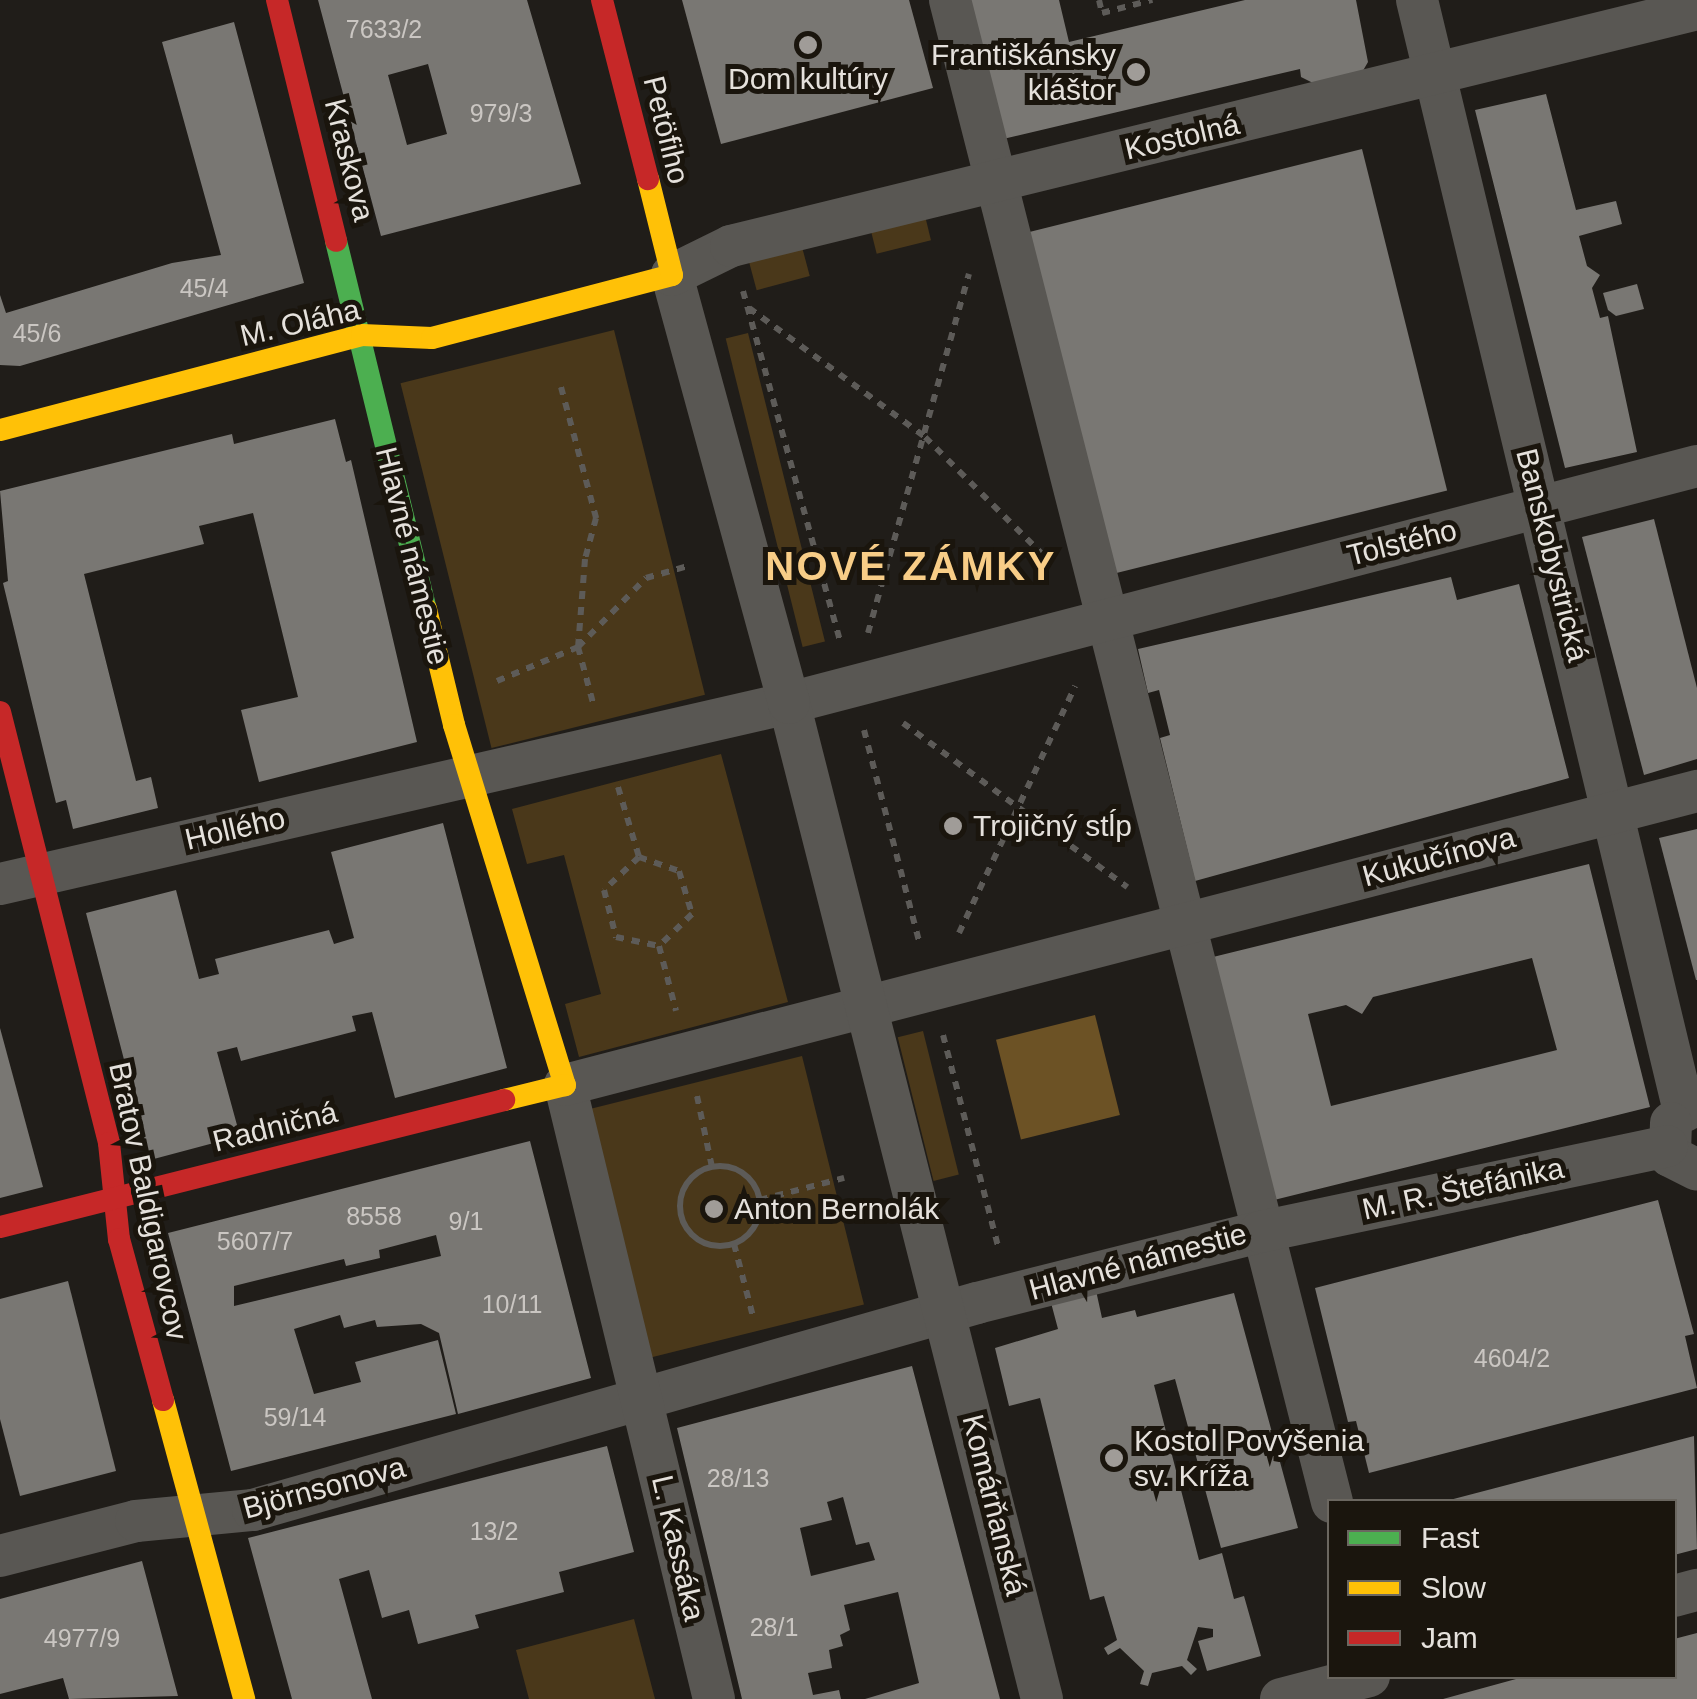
<!DOCTYPE html>
<html>
<head>
<meta charset="utf-8">
<style>
  body { margin:0 }
  #map { position:relative; width:1697px; height:1699px; overflow:hidden; background:#201d19; font-family:Arial,sans-serif }
  div>[style] { position:absolute }
  .green>* { inset:0; background:#4a381a; transform-origin:0 0 }
  .water>* { inset:0; background:#6c5225; transform-origin:0 0 }
  .building>* { inset:0; background:#797773; transform-origin:0 0 }
  .path>* { height:6px; margin-top:-3px; transform-origin:0; background:repeating-linear-gradient(90deg,#5d5b58 0 8px,transparent 0 16px) }
  .path>.ring { margin:-3px; padding:0; box-sizing:content-box; background:none; border:6px solid #5d5b58; border-radius:50% }
  .street>* { height:42px; margin:-21px; padding:0 21px; transform-origin:21px; border-radius:21px; background:#595753 }
  .fast>* { height:22px; margin:-11px; padding:0 11px; transform-origin:11px; border-radius:11px; background:#4caf50 }
  .slow>* { height:22px; margin:-11px; padding:0 11px; transform-origin:11px; border-radius:11px; background:#ffc107 }
  .jam>* { height:22px; margin:-11px; padding:0 11px; transform-origin:11px; border-radius:11px; background:#c62828 }
  .dots>* { width:28px; height:28px; translate:-50% -50%; box-sizing:border-box; border:5px solid #1a150d; border-radius:50% }
  span { translate:-50% -50%; white-space:nowrap; text-align:center; line-height:1.15; -webkit-text-stroke:10px #1a150d; paint-order:stroke }
  .number-label { font-size:25px; color:#cac6c2 }
  .number-label span { -webkit-text-stroke-width:0 }
  .poi-label { font-size:30px; color:#e5e1dc }
  .right { translate:-100% -50%; text-align:right }
  .left { translate:0 -50%; text-align:left }
  .street-label { font-size:30px; color:#e5e1dc }
  .district-label { font-size:40px; color:#f8cd87; font-weight:700; letter-spacing:2.5px }
  .legend { position:absolute; left:1327px; top:1499px; width:350px; height:180px; box-sizing:border-box; background:#1a150d; border:2px solid #6b6760; margin:0; padding:12px 18px; list-style:none; font-size:30px; color:#e5e1dc }
  .legend li { display:flex; align-items:center; gap:20px; height:50px }
  .legend b { width:50px; border:2px solid #6b6760 }
</style>
</head>
<body>
<div id="map">
  <div class="green">
    <i style="left:924px;top:212px;width:29px;height:56px;rotate:76deg"></i>
    <i style="left:802px;top:247px;width:30px;height:55px;rotate:75deg"></i>
    <i style="left:614px;top:330px;width:376px;height:220px;rotate:76deg"></i>
    <i style="left:748px;top:333px;width:318px;height:23px;rotate:76deg"></i>
    <i style="clip-path:polygon(721px 754px,788px 1002px,579px 1057px,565px 1004px,601px 994px,564px 855px,527px 864px,512px 809px)"></i>
    <i style="left:923px;top:1031px;width:148px;height:26px;rotate:76deg"></i>
    <i style="left:802px;top:1056px;width:256px;height:230px;rotate:76deg"></i>
    <i style="clip-path:polygon(634px 1619px,655px 1699px,529px 1699px,516px 1650px)"></i>
  </div>
  <div class="water">
    <i style="left:1095px;top:1015px;width:103px;height:102px;rotate:76deg"></i>
  </div>
  <div class="building">
    <i style="clip-path:polygon(evenodd,318px 0,527px 0,581px 184px,381px 236px,318px 0,428px 64px,447px 134px,407px 145px,388px 75px,428px 64px)"></i>
    <i style="clip-path:polygon(682px 0,909px 0,933px 88px,721px 144px)"></i>
    <i style="clip-path:polygon(969px 0,1059px 0,1069px 42px,1245px 0,1356px 0,1368px 62px,1357px 81px,1321px 87px,1301px 77px,1300px 69px,1003px 139px)"></i>
    <i style="clip-path:polygon(234px 22px,304px 283px,20px 366px,0 365px,0 295px,6px 313px,172px 263px,221px 255px,162px 42px)"></i>
    <i style="clip-path:polygon(1546px 94px,1576px 210px,1616px 201px,1622px 224px,1579px 236px,1587px 266px,1600px 275px,1592px 288px,1600px 318px,1608px 316px,1637px 452px,1565px 468px,1475px 110px)"></i>
    <i style="left:1362px;top:149px;width:352px;height:348px;rotate:76deg"></i>
    <i style="clip-path:polygon(1637px 284px,1644px 309px,1616px 316px,1608px 310px,1603px 293px)"></i>
    <i style="clip-path:polygon(335px 419px,346px 462px,351px 460px,417px 742px,259px 782px,241px 710px,298px 697px,253px 513px,199px 526px,204px 544px,84px 574px,136px 781px,151px 777px,158px 808px,73px 829px,66px 800px,56px 803px,3px 583px,8px 581px,0 491px,232px 434px,234px 444px)"></i>
    <i style="clip-path:polygon(1654px 519px,1697px 688px,1697px 759px,1644px 775px,1582px 537px)"></i>
    <i style="clip-path:polygon(1451px 577px,1457px 600px,1519px 584px,1569px 778px,1195px 881px,1160px 738px,1170px 735px,1159px 690px,1148px 693px,1138px 649px)"></i>
    <i style="clip-path:polygon(443px 823px,507px 1068px,395px 1098px,372px 1012px,352px 1016px,356px 1031px,241px 1061px,237px 1047px,217px 1052px,240px 1136px,150px 1160px,86px 913px,176px 890px,199px 979px,219px 974px,215px 959px,329px 930px,334px 944px,354px 938px,331px 852px)"></i>
    <i style="clip-path:polygon(1697px 829px,1697px 980px,1696px 980px,1659px 838px)"></i>
    <i style="clip-path:polygon(evenodd,1589px 864px,1650px 1107px,1274px 1200px,1213px 957px,1589px 864px,1532px 958px,1557px 1050px,1331px 1106px,1308px 1014px,1346px 1005px,1362px 1014px,1373px 997px,1532px 958px)"></i>
    <i style="clip-path:polygon(0 1028px,43px 1187px,0 1198px)"></i>
    <i style="clip-path:polygon(evenodd,530px 1141px,591px 1378px,458px 1414px,439px 1333px,421px 1324px,377px 1327px,375px 1320px,344px 1328px,340px 1315px,294px 1329px,314px 1394px,361px 1382px,355px 1362px,438px 1340px,456px 1414px,231px 1471px,168px 1233px,530px 1141px,436px 1235px,441px 1256px,234px 1306px,234px 1286px,344px 1259px,346px 1266px,380px 1258px,379px 1250px,436px 1235px)"></i>
    <i style="clip-path:polygon(1658px 1200px,1694px 1334px,1685px 1336px,1697px 1388px,1369px 1473px,1356px 1421px,1348px 1422px,1315px 1288px)"></i>
    <i style="clip-path:polygon(68px 1281px,116px 1471px,20px 1496px,0 1419px,0 1299px)"></i>
    <i style="clip-path:polygon(1095px 1286px,1102px 1318px,1135px 1310px,1137px 1317px,1234px 1293px,1298px 1528px,1221px 1548px,1175px 1379px,1154px 1385px,1199px 1560px,1222px 1553px,1234px 1599px,1244px 1596px,1261px 1656px,1207px 1671px,1198px 1641px,1213px 1637px,1213px 1629px,1198px 1627px,1187px 1660px,1197px 1669px,1191px 1675px,1182px 1666px,1152px 1673px,1148px 1686px,1140px 1684px,1144px 1671px,1120px 1648px,1108px 1655px,1104px 1648px,1117px 1640px,1104px 1596px,1090px 1600px,1040px 1398px,1009px 1406px,995px 1348px,1058px 1329px,1050px 1299px)"></i>
    <i style="clip-path:polygon(evenodd,912px 1366px,1000px 1699px,865px 1699px,919px 1683px,898px 1592px,844px 1605px,850px 1630px,840px 1635px,843px 1646px,829px 1650px,832px 1668px,808px 1673px,813px 1695px,839px 1690px,841px 1699px,742px 1699px,677px 1428px,912px 1366px,843px 1497px,856px 1545px,869px 1542px,875px 1560px,811px 1576px,800px 1528px,832px 1520px,827px 1502px,843px 1497px)"></i>
    <i style="clip-path:polygon(1694px 1436px,1697px 1549px,1674px 1555px,1674px 1502px,1442px 1502px)"></i>
    <i style="clip-path:polygon(607px 1446px,634px 1552px,559px 1572px,564px 1592px,475px 1615px,479px 1628px,418px 1644px,409px 1610px,382px 1618px,369px 1570px,339px 1579px,372px 1699px,292px 1699px,248px 1538px)"></i>
    <i style="clip-path:polygon(142px 1561px,178px 1696px,69px 1699px,63px 1678px,0 1694px,0 1599px)"></i>
    <i style="clip-path:polygon(1697px 1633px,1697px 1699px,1443px 1699px,1527px 1676px,1674px 1676px,1674px 1639px)"></i>
  </div>
  <div class="path">
    <i style="left:1099px;top:0;width:13px;rotate:77deg"></i>
    <i style="left:1102px;top:13px;width:52px;rotate:-14.6deg"></i>
    <i style="left:743px;top:291px;width:363px;rotate:74.5deg"></i>
    <i style="left:749px;top:308px;width:218px;rotate:36.2deg"></i>
    <i style="left:925px;top:437px;width:164px;rotate:45deg"></i>
    <i style="left:561px;top:387px;width:136px;rotate:75deg"></i>
    <i style="left:596px;top:518px;width:42px;rotate:105deg"></i>
    <i style="left:585px;top:559px;width:88px;rotate:94.5deg"></i>
    <i style="left:578px;top:647px;width:58px;rotate:75deg"></i>
    <i style="left:868px;top:633px;width:373px;rotate:-74.3deg"></i>
    <i style="left:497px;top:681px;width:88px;rotate:-22.8deg"></i>
    <i style="left:578px;top:647px;width:97px;rotate:-45.4deg"></i>
    <i style="left:646px;top:578px;width:44px;rotate:-15.9deg"></i>
    <i style="left:903px;top:723px;width:278px;rotate:36.2deg"></i>
    <i style="left:864px;top:730px;width:222px;rotate:75.4deg"></i>
    <i style="left:618px;top:787px;width:73px;rotate:73.3deg"></i>
    <i style="left:639px;top:857px;width:42px;rotate:19.3deg"></i>
    <i style="left:679px;top:871px;width:45px;rotate:73.2deg"></i>
    <i style="left:692px;top:914px;width:46px;rotate:135.9deg"></i>
    <i style="left:659px;top:946px;width:67px;rotate:75.3deg"></i>
    <i style="left:639px;top:857px;width:48px;rotate:136.7deg"></i>
    <i style="left:604px;top:890px;width:49px;rotate:75.7deg"></i>
    <i style="left:616px;top:937px;width:44px;rotate:11.8deg"></i>
    <i style="left:959px;top:933px;width:273px;rotate:-64.8deg"></i>
    <i style="left:943px;top:1035px;width:222px;rotate:75.4deg"></i>
    <i style="left:697px;top:1096px;width:73px;rotate:78.1deg"></i>
    <i class="ring" style="left:680px;top:1166px;width:74px;height:74px"></i>
    <i style="left:760px;top:1200px;width:87px;rotate:-14.7deg"></i>
    <i style="left:734px;top:1244px;width:79px;rotate:75.3deg"></i>
  </div>
  <div class="street">
    <i style="left:950px;top:0;width:1550px;rotate:75.73deg"></i>
    <i style="left:1417px;top:0;width:1143px;rotate:76.49deg"></i>
    <i style="left:0;top:884px;width:809px;rotate:-12.92deg"></i>
    <i style="left:789px;top:703px;width:938px;rotate:-14.63deg"></i>
    <i style="left:1671px;top:1123px;width:33px;rotate:92deg"></i>
    <i style="left:1670px;top:1156px;width:30px;rotate:27deg"></i>
    <i style="left:0;top:1556px;width:140px;rotate:-14.4deg"></i>
    <i style="left:136px;top:1521px;width:118px;rotate:-5.4deg"></i>
    <i style="left:253px;top:1510px;width:753px;rotate:-15.96deg"></i>
    <i style="left:977px;top:1303px;width:292px;rotate:-14.1deg"></i>
    <i style="left:1260px;top:1232px;width:416px;rotate:-11.9deg"></i>
    <i style="left:1674px;top:1596px;width:24px;rotate:-15deg"></i>
    <i style="left:714px;top:1699px;width:632px;rotate:-103.64deg"></i>
    <i style="left:565px;top:1085px;width:1170px;rotate:-14.56deg"></i>
    <i style="left:1042px;top:1699px;width:1028px;rotate:-104.25deg"></i>
    <i style="left:789px;top:703px;width:444px;rotate:-105.3deg"></i>
    <i style="left:672px;top:275px;width:66px;rotate:-26.2deg"></i>
    <i style="left:731px;top:246px;width:995px;rotate:-13.78deg"></i>
    <i style="left:1281px;top:1699px;width:91px;rotate:-14.6deg"></i>
  </div>
  <div class="fast">
    <i style="left:336px;top:241px;width:379px;rotate:76.3deg"></i>
  </div>
  <div class="slow">
    <i style="left:0;top:430px;width:374px;rotate:-14.7deg"></i>
    <i style="left:362px;top:335px;width:70px;rotate:2.5deg"></i>
    <i style="left:432px;top:338px;width:248px;rotate:-14.7deg"></i>
    <i style="left:672px;top:275px;width:99px;rotate:-104deg"></i>
    <i style="left:426px;top:609px;width:119px;rotate:76.4deg"></i>
    <i style="left:454px;top:725px;width:377px;rotate:72.9deg"></i>
    <i style="left:565px;top:1085px;width:63px;rotate:166.2deg"></i>
    <i style="left:163px;top:1400px;width:310px;rotate:74.8deg"></i>
  </div>
  <div class="jam">
    <i style="left:277px;top:0;width:248px;rotate:76.2deg"></i>
    <i style="left:602px;top:0;width:185px;rotate:75.6deg"></i>
    <i style="left:0;top:712px;width:445px;rotate:75.8deg"></i>
    <i style="left:109px;top:1143px;width:97px;rotate:84.1deg"></i>
    <i style="left:119px;top:1239px;width:167px;rotate:74.7deg"></i>
    <i style="left:0;top:1227px;width:520px;rotate:-14.14deg"></i>
  </div>
  <div class="dots">
    <i style="left:808px;top:45px;background:#a09c98"></i>
    <i style="left:1136px;top:72px;background:#a09c98"></i>
    <i style="left:953px;top:826px;background:#a09c98"></i>
    <i style="left:714px;top:1209px;background:#a09c98"></i>
    <i style="left:1114px;top:1458px;background:#a09c98"></i>
  </div>
  <div class="number-label">
    <span style="left:384px;top:29px">7633/2</span>
    <span style="left:501px;top:113px">979/3</span>
    <span style="left:204px;top:288px">45/4</span>
    <span style="left:37px;top:333px">45/6</span>
    <span style="left:374px;top:1216px">8558</span>
    <span style="left:466px;top:1221px">9/1</span>
    <span style="left:255px;top:1241px">5607/7</span>
    <span style="left:512px;top:1304px">10/11</span>
    <span style="left:1512px;top:1358px">4604/2</span>
    <span style="left:295px;top:1417px">59/14</span>
    <span style="left:738px;top:1478px">28/13</span>
    <span style="left:494px;top:1531px">13/2</span>
    <span style="left:774px;top:1627px">28/1</span>
    <span style="left:82px;top:1638px">4977/9</span>
  </div>
  <div class="poi-label">
    <span class="right" style="left:1116px;top:72px">Františkánsky<br>kláštor</span>
    <span style="left:808px;top:79px">Dom kultúry</span>
    <span class="left" style="left:973px;top:826px">Trojičný stĺp</span>
    <span class="left" style="left:734px;top:1209px">Anton Bernolák</span>
    <span class="left" style="left:1134px;top:1458px">Kostol Povýšenia<br>sv. Kríža</span>
  </div>
  <div class="street-label">
    <span style="left:666px;top:130px;rotate:76deg">Petöfiho</span>
    <span style="left:1182px;top:137px;rotate:-13deg">Kostolná</span>
    <span style="left:349px;top:160px;rotate:76deg">Kraskova</span>
    <span style="left:300px;top:323px;rotate:-13deg">M. Oláha</span>
    <span style="left:1402px;top:543px;rotate:-14deg">Tolstého</span>
    <span style="left:1552px;top:555px;rotate:76deg">Banskobystrická</span>
    <span style="left:412px;top:556px;rotate:76deg">Hlavné námestie</span>
    <span style="left:235px;top:829px;rotate:-13deg">Hollého</span>
    <span style="left:1439px;top:857px;rotate:-15deg">Kukučínova</span>
    <span style="left:275px;top:1127px;rotate:-14deg">Radničná</span>
    <span style="left:1463px;top:1189px;rotate:-12deg">M. R. Štefánika</span>
    <span style="left:148px;top:1201px;rotate:78deg">Bratov Baldigarovcov</span>
    <span style="left:1138px;top:1262px;rotate:-15deg">Hlavné námestie</span>
    <span style="left:324px;top:1488px;rotate:-15deg">Björnsonova</span>
    <span style="left:994px;top:1505px;rotate:76deg">Komárňanská</span>
    <span style="left:678px;top:1548px;rotate:77deg">L. Kassáka</span>
  </div>
  <div class="district-label">
    <span style="left:911px;top:566px">NOVÉ ZÁMKY</span>
  </div>
  <ul class="legend">
  <li><b style="height:12px;background:#4caf50"></b>Fast</li>
  <li><b style="height:12px;background:#ffc107"></b>Slow</li>
  <li><b style="height:12px;background:#c62828"></b>Jam</li>
  </ul>
</div>
</body>
</html>
